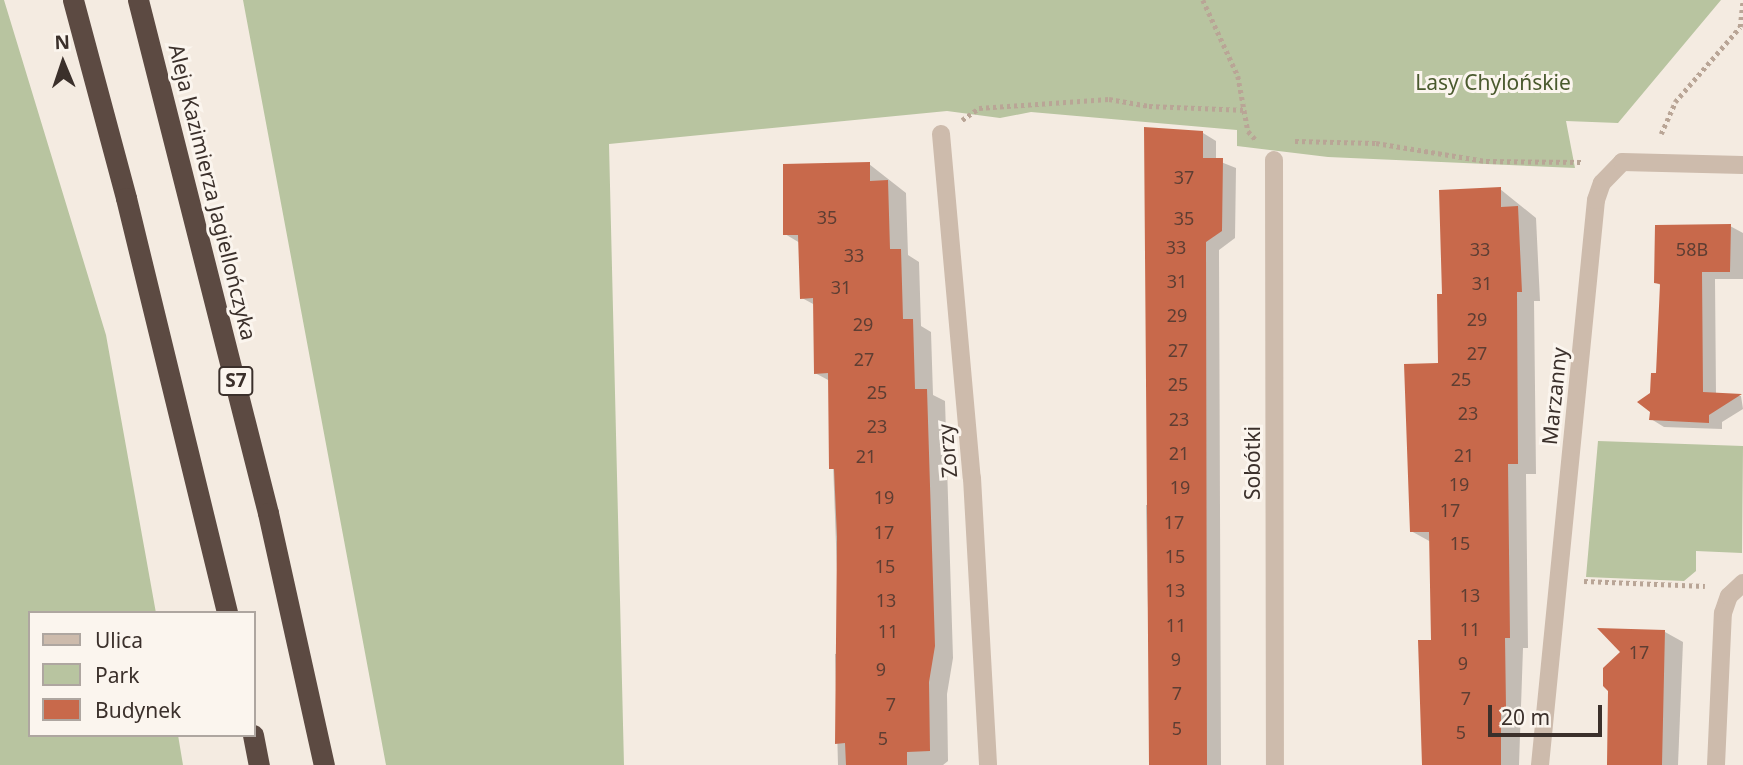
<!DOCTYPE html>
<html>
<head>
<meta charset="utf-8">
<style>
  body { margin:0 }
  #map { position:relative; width:1743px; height:765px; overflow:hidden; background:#f4ebe1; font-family:"Noto Sans",sans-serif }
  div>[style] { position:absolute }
  .green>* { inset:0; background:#b8c4a0 }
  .shadow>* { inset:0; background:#0003 }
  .building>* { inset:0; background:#c8694b }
  .path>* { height:4.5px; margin-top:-2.25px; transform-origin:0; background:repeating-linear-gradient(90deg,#b9a596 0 3.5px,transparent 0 7px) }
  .minor>* { height:18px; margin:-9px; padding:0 9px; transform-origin:9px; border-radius:9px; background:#cdbbac }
  .motorway>* { height:21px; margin:-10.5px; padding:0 10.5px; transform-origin:10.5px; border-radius:10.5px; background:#5c4a42 }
  span { translate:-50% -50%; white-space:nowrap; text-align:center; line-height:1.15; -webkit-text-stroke:6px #fbf5ee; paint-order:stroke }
  .number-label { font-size:18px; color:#5e3e33 }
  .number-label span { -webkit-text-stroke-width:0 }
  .shield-label span { padding:2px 5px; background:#fbf5ee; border:2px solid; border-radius:5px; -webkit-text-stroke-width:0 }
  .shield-label { font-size:19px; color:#3b302b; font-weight:700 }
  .park-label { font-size:21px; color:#4a5a2e }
  .street-label { font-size:21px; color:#3b302b }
  .legend { position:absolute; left:28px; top:611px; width:228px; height:126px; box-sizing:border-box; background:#fbf5ee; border:2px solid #aea6a0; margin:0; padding:9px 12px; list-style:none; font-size:21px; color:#3b302b }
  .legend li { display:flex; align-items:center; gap:14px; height:35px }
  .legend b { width:35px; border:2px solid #aea6a0 }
  .north { position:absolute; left:28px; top:28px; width:70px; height:70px; -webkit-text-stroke:5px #fbf5ee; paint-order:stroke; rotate:358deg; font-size:19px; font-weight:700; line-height:28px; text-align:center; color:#3b302b }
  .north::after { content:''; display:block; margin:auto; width:24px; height:32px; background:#3b302b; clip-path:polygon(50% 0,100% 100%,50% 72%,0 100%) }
  .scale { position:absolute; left:1488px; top:705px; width:114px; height:32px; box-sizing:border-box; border:4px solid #3b302b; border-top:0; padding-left:9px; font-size:21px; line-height:24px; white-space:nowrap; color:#3b302b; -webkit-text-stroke:5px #fbf5ee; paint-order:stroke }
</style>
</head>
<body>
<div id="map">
  <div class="green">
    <i style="clip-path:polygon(0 0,4px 0,106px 335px,156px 613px,30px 613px,30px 735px,178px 735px,183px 765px,0 765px)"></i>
    <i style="clip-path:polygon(243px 0,1721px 0,1618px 123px,1566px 121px,1575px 168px,1328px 157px,1237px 146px,1237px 130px,1031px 112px,1000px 118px,947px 111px,609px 144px,624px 765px,386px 765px)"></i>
    <i style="clip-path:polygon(1598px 441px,1743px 446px,1742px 553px,1696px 551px,1696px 571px,1684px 581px,1586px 577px)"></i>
  </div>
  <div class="shadow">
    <i style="clip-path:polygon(1203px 133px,1216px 141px,1216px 160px,1236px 168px,1235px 238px,1219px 250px,1221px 765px,1151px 765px,1146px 505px,1152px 505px)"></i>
    <i style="clip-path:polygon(869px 164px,906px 193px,908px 255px,919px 262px,921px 326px,931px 332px,933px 395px,945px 401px,953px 658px,947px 694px,948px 761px,943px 765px,838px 765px,835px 654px,840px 653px,830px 381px,815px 373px,815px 305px,802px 298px,800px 243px,785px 234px)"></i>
    <i style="clip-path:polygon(1500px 189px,1536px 218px,1540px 301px,1534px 301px,1536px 474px,1526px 474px,1528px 648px,1523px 648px,1519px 765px,1423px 765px,1432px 641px,1431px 542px,1411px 531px,1439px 365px,1444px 296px)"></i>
    <i style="clip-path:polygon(1730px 226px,1743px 233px,1743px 279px,1715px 279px,1716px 395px,1741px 396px,1743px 409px,1722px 422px,1722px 429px,1664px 427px,1651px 419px,1658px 375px,1662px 286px,1655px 282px)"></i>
    <i style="clip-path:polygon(1665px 632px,1683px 642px,1678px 765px,1608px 765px)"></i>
  </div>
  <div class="building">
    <i style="clip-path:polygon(1144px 127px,1203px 131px,1203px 158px,1223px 158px,1222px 231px,1206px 242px,1207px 765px,1149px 765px)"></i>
    <i style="clip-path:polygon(870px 162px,870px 181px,888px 180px,890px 249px,901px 249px,903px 319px,913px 319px,915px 389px,927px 389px,935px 646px,929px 682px,930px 751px,907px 752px,907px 765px,846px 765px,845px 743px,835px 744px,837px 537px,834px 469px,829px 469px,828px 373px,814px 374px,813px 298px,800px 299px,798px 235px,783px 235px,783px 164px)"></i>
    <i style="clip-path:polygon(1501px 187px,1501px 207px,1518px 206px,1522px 292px,1517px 292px,1518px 464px,1508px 464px,1510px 638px,1505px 638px,1506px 707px,1501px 707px,1501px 765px,1422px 765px,1418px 640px,1431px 640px,1429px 532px,1410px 532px,1404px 364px,1438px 363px,1437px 294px,1442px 294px,1439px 190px)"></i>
    <i style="clip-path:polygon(1731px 224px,1730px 272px,1702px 272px,1703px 392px,1742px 394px,1709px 415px,1709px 423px,1649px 420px,1650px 412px,1637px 402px,1650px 393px,1651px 373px,1656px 373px,1660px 284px,1654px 283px,1655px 225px)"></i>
    <i style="clip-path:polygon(1597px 628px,1665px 630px,1662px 765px,1607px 765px,1608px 691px,1603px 686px,1603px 668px,1620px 652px)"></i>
  </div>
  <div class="path">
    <i style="left:1203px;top:0;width:84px;rotate:65.3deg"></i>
    <i style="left:1238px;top:76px;width:56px;rotate:79.7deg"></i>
    <i style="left:1248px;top:131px;width:13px;rotate:48deg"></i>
    <i style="left:962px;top:120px;width:21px;rotate:-35deg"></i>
    <i style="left:979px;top:108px;width:130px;rotate:-4deg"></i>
    <i style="left:1109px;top:99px;width:41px;rotate:9.9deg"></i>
    <i style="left:1149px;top:106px;width:97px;rotate:2.4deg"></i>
    <i style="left:1661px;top:134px;width:35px;rotate:-66deg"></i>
    <i style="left:1675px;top:102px;width:99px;rotate:-49.1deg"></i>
    <i style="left:1740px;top:27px;width:27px;rotate:-84deg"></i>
    <i style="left:1295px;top:141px;width:81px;rotate:1.4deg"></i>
    <i style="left:1376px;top:143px;width:111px;rotate:9.3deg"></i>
    <i style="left:1486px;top:161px;width:96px;rotate:0.6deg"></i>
    <i style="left:1584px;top:581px;width:121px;rotate:2.4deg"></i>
  </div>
  <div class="minor">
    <i style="left:941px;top:134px;width:345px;rotate:84.9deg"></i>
    <i style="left:972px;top:478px;width:287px;rotate:86.8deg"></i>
    <i style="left:1274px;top:160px;width:605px;rotate:89.91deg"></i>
    <i style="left:1540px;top:765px;width:568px;rotate:-84.34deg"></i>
    <i style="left:1596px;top:200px;width:18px;rotate:-71deg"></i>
    <i style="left:1602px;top:183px;width:29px;rotate:-46deg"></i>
    <i style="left:1622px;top:162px;width:121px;rotate:1.4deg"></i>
    <i style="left:1716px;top:765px;width:152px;rotate:-87.4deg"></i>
    <i style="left:1723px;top:613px;width:18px;rotate:-71deg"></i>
    <i style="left:1729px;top:596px;width:19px;rotate:-43deg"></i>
  </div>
  <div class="motorway">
    <i style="left:73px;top:0;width:205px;rotate:75deg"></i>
    <i style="left:126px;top:198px;width:427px;rotate:76.3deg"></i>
    <i style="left:138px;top:0;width:529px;rotate:75.78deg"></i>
    <i style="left:268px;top:513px;width:258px;rotate:77.5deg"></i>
    <i style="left:253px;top:735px;width:31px;rotate:79deg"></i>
  </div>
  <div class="number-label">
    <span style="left:1184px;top:177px">37</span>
    <span style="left:827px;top:217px">35</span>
    <span style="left:1184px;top:218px">35</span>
    <span style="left:1176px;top:247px">33</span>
    <span style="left:1480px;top:249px">33</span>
    <span style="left:1692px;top:249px">58B</span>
    <span style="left:854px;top:255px">33</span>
    <span style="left:1177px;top:281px">31</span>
    <span style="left:1482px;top:283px">31</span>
    <span style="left:841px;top:287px">31</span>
    <span style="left:1177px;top:315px">29</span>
    <span style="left:1477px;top:319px">29</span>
    <span style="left:863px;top:324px">29</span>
    <span style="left:1178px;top:350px">27</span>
    <span style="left:1477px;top:353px">27</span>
    <span style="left:864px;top:359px">27</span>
    <span style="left:1461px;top:379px">25</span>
    <span style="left:1178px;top:384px">25</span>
    <span style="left:877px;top:392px">25</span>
    <span style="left:1468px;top:413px">23</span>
    <span style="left:1179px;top:419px">23</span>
    <span style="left:877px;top:426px">23</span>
    <span style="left:1179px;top:453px">21</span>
    <span style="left:1464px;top:455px">21</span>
    <span style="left:866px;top:456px">21</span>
    <span style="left:1459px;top:484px">19</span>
    <span style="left:1180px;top:487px">19</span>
    <span style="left:884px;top:497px">19</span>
    <span style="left:1450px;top:510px">17</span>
    <span style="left:1174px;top:522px">17</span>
    <span style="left:884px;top:532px">17</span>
    <span style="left:1460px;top:543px">15</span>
    <span style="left:1175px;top:556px">15</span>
    <span style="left:885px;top:566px">15</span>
    <span style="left:1175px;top:590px">13</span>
    <span style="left:1470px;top:595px">13</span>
    <span style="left:886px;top:600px">13</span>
    <span style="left:1176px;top:625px">11</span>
    <span style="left:1470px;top:629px">11</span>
    <span style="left:888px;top:631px">11</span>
    <span style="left:1639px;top:652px">17</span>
    <span style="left:1176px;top:659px">9</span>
    <span style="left:1463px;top:663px">9</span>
    <span style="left:881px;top:669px">9</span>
    <span style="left:1177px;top:693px">7</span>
    <span style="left:1466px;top:698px">7</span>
    <span style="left:891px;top:704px">7</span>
    <span style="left:1177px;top:728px">5</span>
    <span style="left:1461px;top:732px">5</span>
    <span style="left:883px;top:738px">5</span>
  </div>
  <div class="shield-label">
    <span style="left:236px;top:381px">S7</span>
  </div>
  <div class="park-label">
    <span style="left:1493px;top:82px">Lasy Chylońskie</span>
  </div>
  <div class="street-label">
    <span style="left:213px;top:192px;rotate:76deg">Aleja Kazimierza Jagiellończyka</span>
    <span style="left:1554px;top:396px;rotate:-84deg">Marzanny</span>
    <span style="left:947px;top:451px;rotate:-95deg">Zorzy</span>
    <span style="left:1252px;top:463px;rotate:-90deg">Sobótki</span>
  </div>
  <ul class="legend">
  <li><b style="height:9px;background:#cdbbac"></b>Ulica</li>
  <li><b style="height:19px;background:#b8c4a0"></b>Park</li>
  <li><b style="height:19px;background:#c8694b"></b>Budynek</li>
  </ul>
  <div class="north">N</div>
  <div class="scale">20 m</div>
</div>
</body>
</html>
